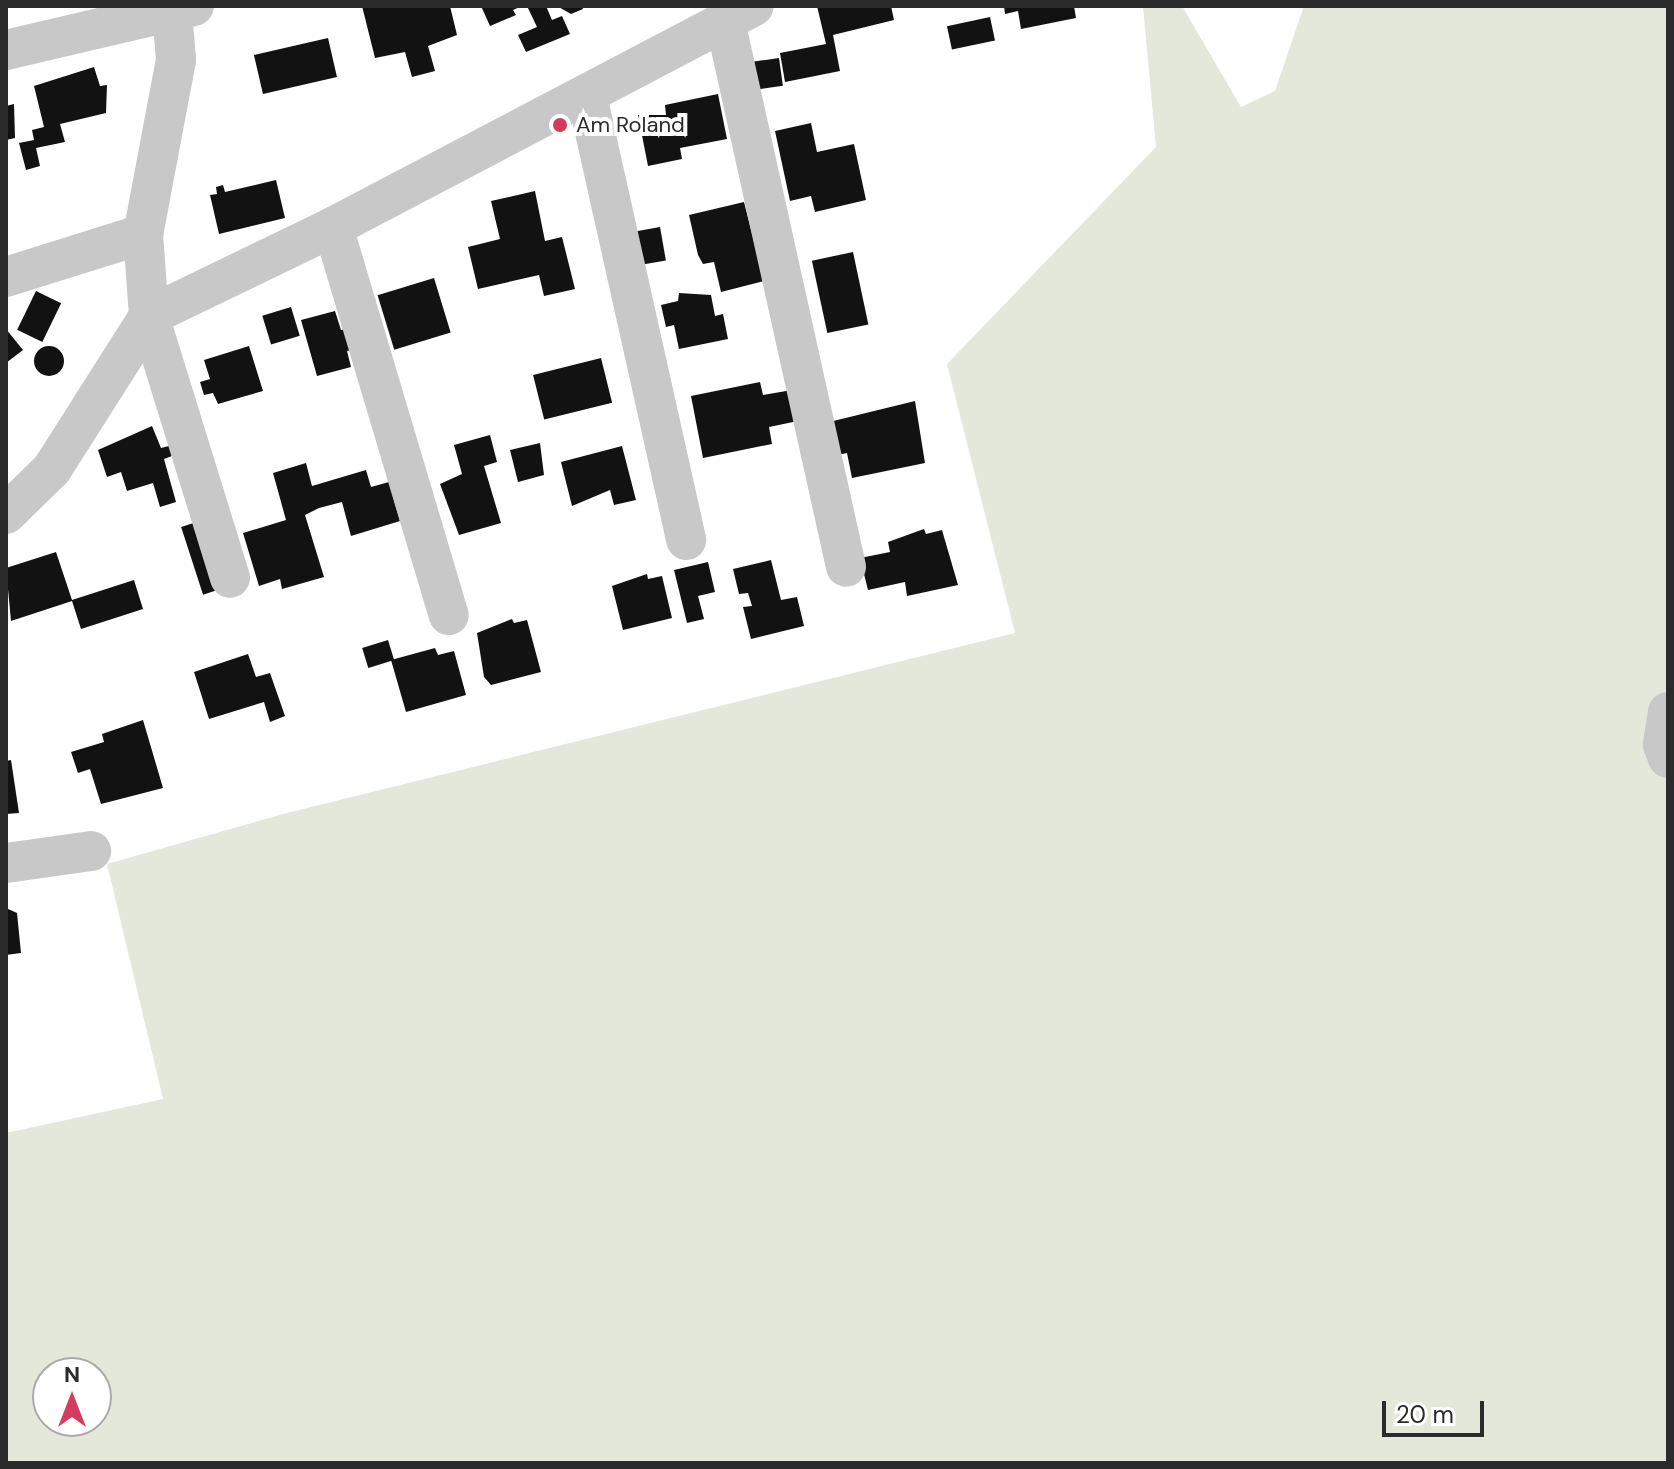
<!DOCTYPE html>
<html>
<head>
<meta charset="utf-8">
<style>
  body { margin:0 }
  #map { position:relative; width:1674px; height:1469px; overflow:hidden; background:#fff; font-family:"DM Sans",sans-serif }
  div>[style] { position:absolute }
  .green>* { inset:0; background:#e4e8da }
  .building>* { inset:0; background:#121212; transform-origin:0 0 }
  .round { border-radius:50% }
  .minor>* { height:40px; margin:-20px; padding:0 20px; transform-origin:20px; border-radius:20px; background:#c8c8c8 }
  .dots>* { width:22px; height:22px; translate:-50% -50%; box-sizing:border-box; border:4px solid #fff; border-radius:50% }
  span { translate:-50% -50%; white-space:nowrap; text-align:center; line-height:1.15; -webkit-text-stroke:8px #fff; paint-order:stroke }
  .poi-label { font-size:22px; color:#2b2b2b }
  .left { translate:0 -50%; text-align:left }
  .frame { position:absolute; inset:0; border:8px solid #2b2b2b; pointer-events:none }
  .north { position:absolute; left:32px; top:1357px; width:80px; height:80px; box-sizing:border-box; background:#fff; border:2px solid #aaa; border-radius:50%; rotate:0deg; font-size:22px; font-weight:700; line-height:32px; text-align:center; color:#2b2b2b }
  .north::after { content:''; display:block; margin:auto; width:28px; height:36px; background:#d53b5f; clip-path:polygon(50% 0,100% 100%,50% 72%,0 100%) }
  .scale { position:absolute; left:1382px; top:1401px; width:102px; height:36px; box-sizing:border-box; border:4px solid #2b2b2b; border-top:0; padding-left:10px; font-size:24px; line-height:28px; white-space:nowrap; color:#2b2b2b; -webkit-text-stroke:6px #fff; paint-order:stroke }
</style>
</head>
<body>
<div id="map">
  <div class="green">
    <i style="clip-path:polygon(evenodd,1143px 6px,1182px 6px,1241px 107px,1275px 91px,1304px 6px,1668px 6px,1668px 1463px,6px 1463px,6px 1133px,163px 1099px,107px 864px,287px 813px,1015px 633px,947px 364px,1156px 147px,1143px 6px,48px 1373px,96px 1373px,96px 1421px,48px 1421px,48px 1373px)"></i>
  </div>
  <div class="building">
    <i style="clip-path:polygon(362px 6px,450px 6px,457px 35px,428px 46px,435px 71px,412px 77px,405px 52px,375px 58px)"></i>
    <i style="clip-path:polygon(481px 6px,522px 6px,513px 10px,516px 15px,490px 26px)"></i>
    <i style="clip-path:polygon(527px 6px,546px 6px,552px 20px,562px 16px,570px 34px,526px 52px,518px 35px,537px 27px)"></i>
    <i style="clip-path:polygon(557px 6px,582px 6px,583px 9px,571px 14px)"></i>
    <i style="clip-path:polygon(817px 6px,891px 6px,894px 20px,833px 35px,840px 71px,785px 82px,780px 53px,826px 44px)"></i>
    <i style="clip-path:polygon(1004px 6px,1074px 6px,1076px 18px,1021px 29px,1018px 11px,1005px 14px)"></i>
    <i style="left:990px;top:17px;width:24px;height:44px;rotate:78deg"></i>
    <i style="left:328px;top:38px;width:40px;height:76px;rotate:77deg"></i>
    <i style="left:779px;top:58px;width:28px;height:30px;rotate:82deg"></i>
    <i style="clip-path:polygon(94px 67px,100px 86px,107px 85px,106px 113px,60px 124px,65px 142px,36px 148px,40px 166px,26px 170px,19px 143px,34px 140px,32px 130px,44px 127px,34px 86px)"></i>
    <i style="clip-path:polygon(718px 94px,727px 139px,680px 148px,682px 159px,648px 166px,638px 115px,666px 115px,665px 105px)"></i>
    <i style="clip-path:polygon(14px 104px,15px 138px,6px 140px,6px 106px)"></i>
    <i style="clip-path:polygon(811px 123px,817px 152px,854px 144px,866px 200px,815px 212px,811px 196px,790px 201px,775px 131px)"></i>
    <i style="clip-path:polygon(276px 180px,285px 218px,219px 234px,210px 195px,217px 194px,216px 187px,223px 185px,225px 192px)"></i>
    <i style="clip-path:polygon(535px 191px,545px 241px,562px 237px,575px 289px,544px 296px,539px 275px,478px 289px,468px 247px,500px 239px,491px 201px)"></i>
    <i style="clip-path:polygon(744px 202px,764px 281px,721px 292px,714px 262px,703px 264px,698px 255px,689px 215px)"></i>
    <i style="left:660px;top:227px;width:34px;height:31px;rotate:80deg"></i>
    <i style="left:853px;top:252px;width:74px;height:42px;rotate:78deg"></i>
    <i style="left:434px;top:278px;width:57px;height:59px;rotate:73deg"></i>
    <i style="left:36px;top:291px;width:28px;height:43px;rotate:26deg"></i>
    <i style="clip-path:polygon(679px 293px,711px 295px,715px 316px,723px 314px,728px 339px,679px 349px,674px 325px,666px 327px,661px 305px,678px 301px)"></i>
    <i style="left:291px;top:307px;width:30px;height:30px;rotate:73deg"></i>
    <i style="clip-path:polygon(335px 311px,341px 330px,349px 328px,355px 349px,347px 351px,351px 367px,317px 376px,301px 320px)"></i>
    <i style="clip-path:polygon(6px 329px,23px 350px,6px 363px)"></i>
    <i class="round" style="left:34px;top:346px;width:30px;height:30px"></i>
    <i style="clip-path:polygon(249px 346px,263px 391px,218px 404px,213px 393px,204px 395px,200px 382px,210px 379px,204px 360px)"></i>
    <i style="left:601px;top:358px;width:46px;height:70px;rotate:76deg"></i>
    <i style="clip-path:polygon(760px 382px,763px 395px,792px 390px,798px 421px,769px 427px,772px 444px,703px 458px,691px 396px)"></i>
    <i style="clip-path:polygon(915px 401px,925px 463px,852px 478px,847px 453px,828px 457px,821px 424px)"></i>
    <i style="clip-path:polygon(152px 426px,161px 448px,169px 446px,172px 456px,164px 459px,176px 502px,160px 507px,153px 483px,127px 491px,121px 472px,107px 477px,98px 450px)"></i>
    <i style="clip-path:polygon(490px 435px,497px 462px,484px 466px,501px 523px,459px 535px,440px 484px,462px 474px,454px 445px)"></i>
    <i style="clip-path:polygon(540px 443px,544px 475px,518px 482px,510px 450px)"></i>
    <i style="clip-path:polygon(622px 446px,636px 500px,614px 505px,610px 490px,572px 506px,561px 462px)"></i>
    <i style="clip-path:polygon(306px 463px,312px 486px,366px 470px,371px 487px,389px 482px,400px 521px,351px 536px,342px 502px,319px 508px,305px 515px,324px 577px,282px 589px,280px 579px,259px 586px,243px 533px,286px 520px,273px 473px)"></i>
    <i style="left:203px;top:520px;width:71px;height:23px;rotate:72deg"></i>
    <i style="clip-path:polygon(924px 529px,926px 534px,942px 530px,958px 585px,907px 596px,905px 582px,868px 590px,860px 558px,890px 552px,888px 542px)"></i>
    <i style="clip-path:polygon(56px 552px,72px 600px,134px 580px,143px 609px,81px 629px,72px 601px,11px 621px,6px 568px)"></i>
    <i style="clip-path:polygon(771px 560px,781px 600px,797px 597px,804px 626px,751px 639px,743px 607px,752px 606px,748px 593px,739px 594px,733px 569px)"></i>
    <i style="clip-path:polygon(708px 562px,715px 592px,698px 596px,704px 619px,687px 623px,674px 570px)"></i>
    <i style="clip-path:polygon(647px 574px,648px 579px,662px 576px,672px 618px,623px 630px,612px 586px)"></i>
    <i style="clip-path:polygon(512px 619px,514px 623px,527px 620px,541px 672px,491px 685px,484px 677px,477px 633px)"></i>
    <i style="left:388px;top:640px;width:21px;height:27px;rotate:73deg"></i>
    <i style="clip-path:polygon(435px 648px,438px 655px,454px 651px,466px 695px,406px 712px,391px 660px)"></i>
    <i style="clip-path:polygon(248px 654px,256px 677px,270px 673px,285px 716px,270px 722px,264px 702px,209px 719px,194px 672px)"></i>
    <i style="clip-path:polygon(143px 720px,163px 788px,101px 804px,90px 769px,78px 773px,71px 752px,104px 742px,102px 734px)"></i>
    <i style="clip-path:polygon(11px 760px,19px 813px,6px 814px,6px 761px)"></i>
    <i style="clip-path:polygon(6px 908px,17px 913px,21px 953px,6px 955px)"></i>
  </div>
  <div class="minor">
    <i style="left:172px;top:11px;width:49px;rotate:85.3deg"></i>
    <i style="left:176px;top:60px;width:177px;rotate:100.7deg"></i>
    <i style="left:143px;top:234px;width:82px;rotate:85.8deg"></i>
    <i style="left:149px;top:316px;width:274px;rotate:72.8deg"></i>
    <i style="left:725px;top:21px;width:559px;rotate:77.5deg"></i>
    <i style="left:6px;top:50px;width:193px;rotate:-13.2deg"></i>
    <i style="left:587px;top:96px;width:455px;rotate:77.4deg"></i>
    <i style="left:333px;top:227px;width:405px;rotate:73.4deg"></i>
    <i style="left:6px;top:277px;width:144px;rotate:-17.4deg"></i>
    <i style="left:6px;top:514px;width:64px;rotate:-44.4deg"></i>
    <i style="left:52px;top:469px;width:181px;rotate:-57.6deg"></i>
    <i style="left:149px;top:316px;width:204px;rotate:-25.8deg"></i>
    <i style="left:333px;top:227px;width:475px;rotate:-27.7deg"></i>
    <i style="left:1668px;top:712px;width:33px;rotate:99deg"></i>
    <i style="left:1663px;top:745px;width:14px;rotate:69deg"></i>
    <i style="left:6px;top:863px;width:86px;rotate:-8deg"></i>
  </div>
  <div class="dots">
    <i style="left:560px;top:125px;background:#d53b5f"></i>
  </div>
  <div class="poi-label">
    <span class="left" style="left:576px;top:125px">Am Roland</span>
  </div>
  <div class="frame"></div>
  <div class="north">N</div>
  <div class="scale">20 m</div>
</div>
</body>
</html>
